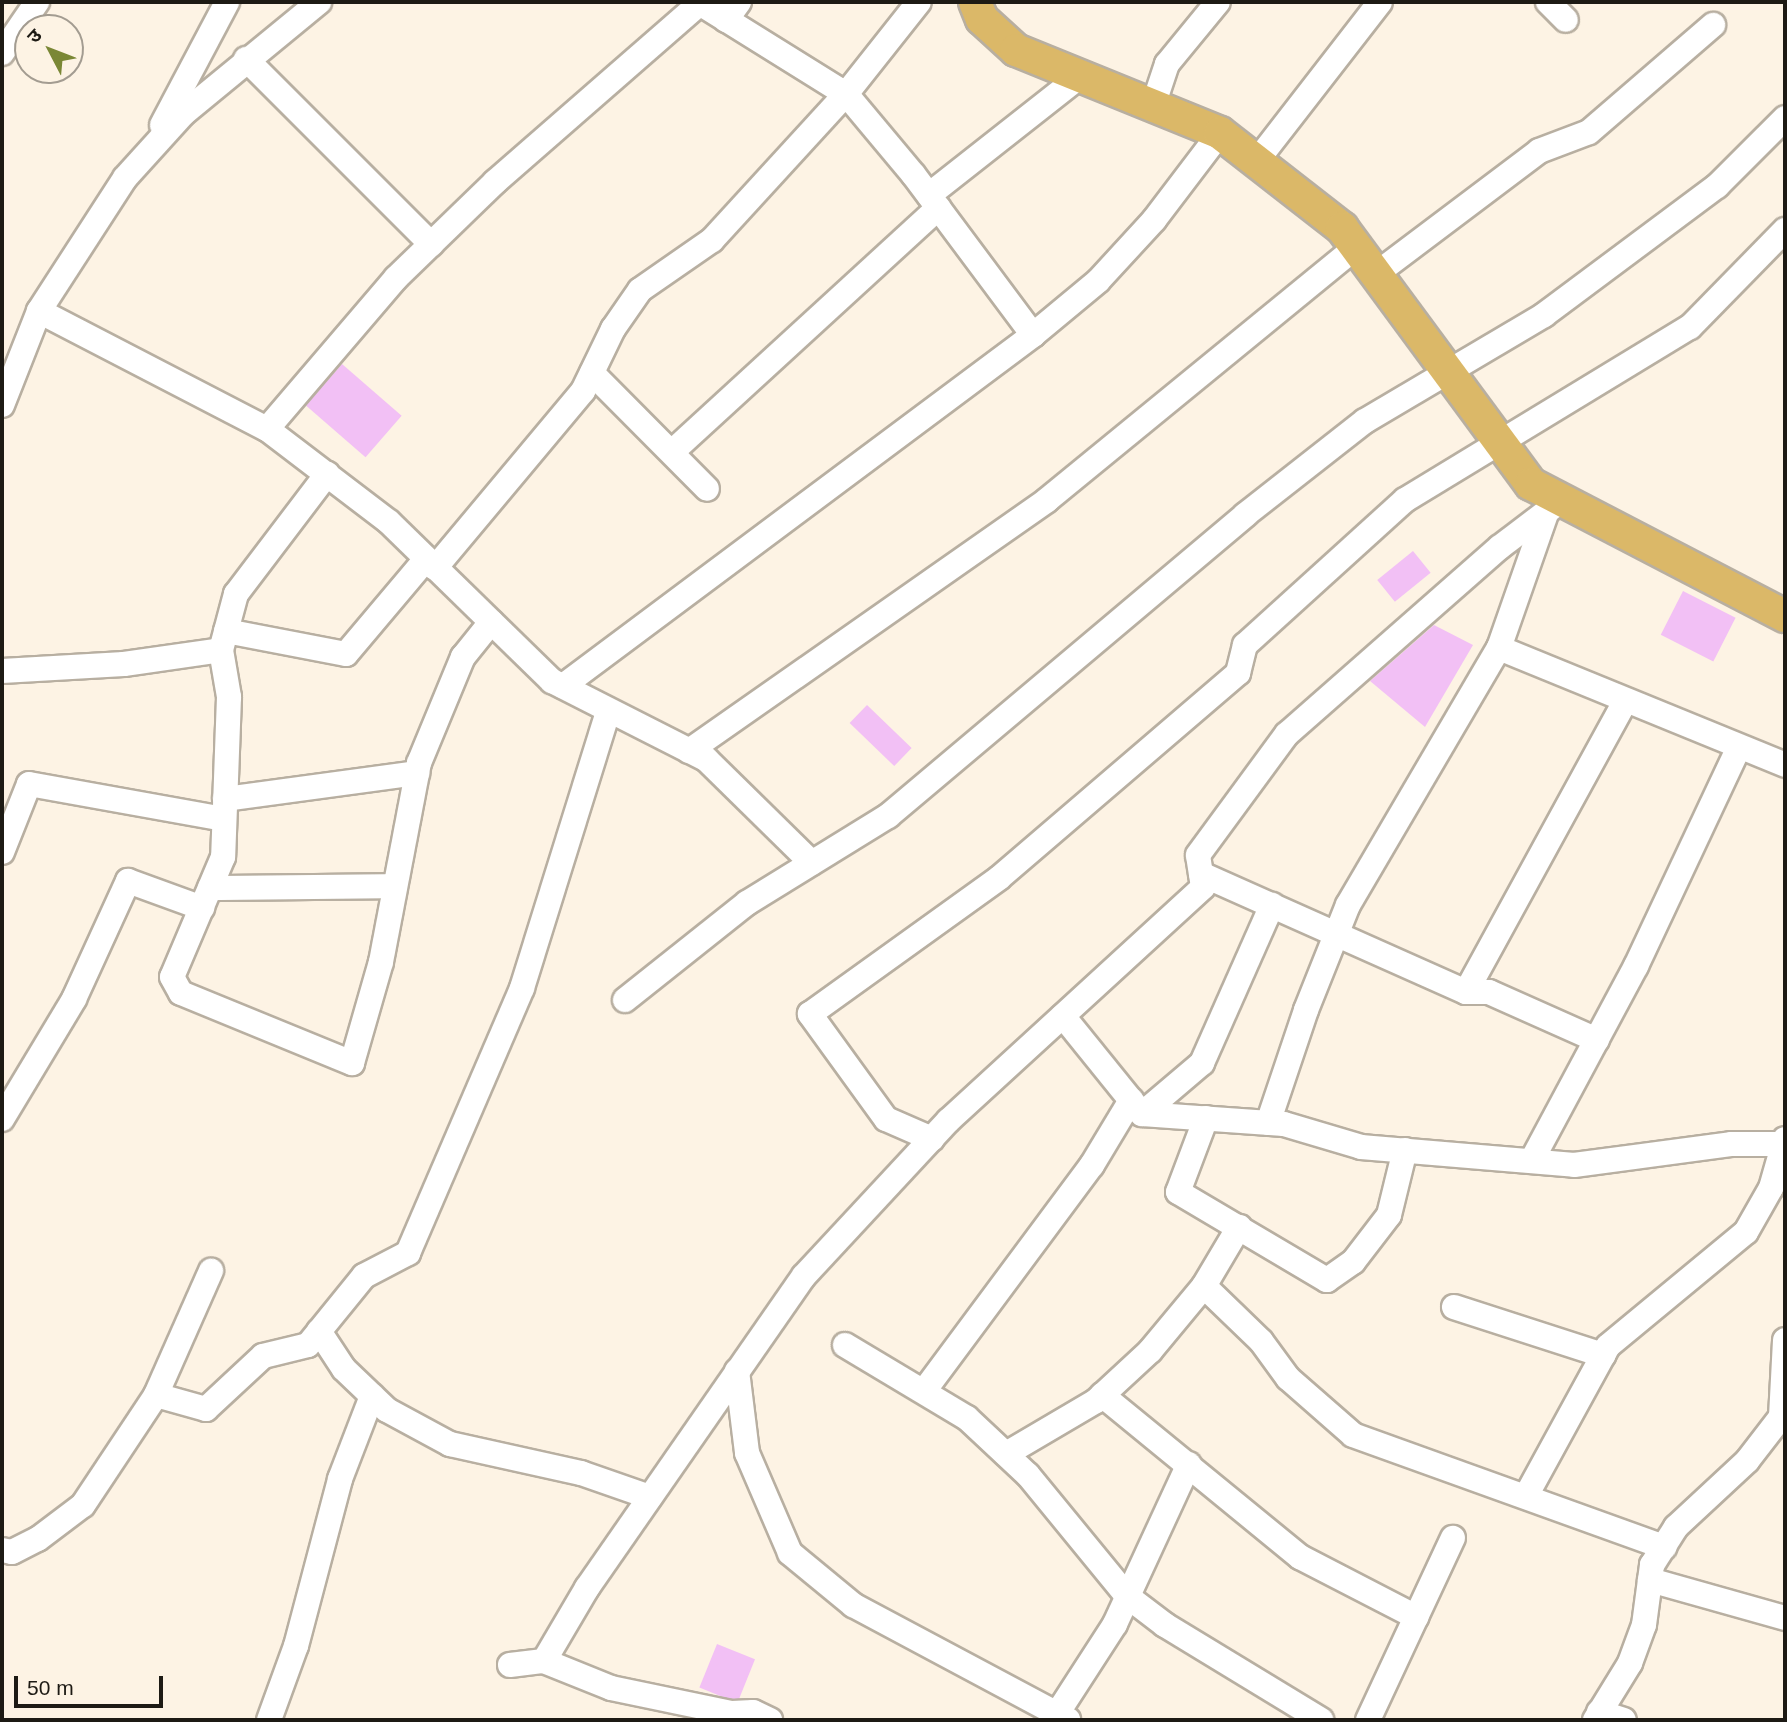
<!DOCTYPE html>
<html>
<head>
<meta charset="utf-8">
<style>
  body { margin:0 }
  #map { position:relative; width:1787px; height:1722px; overflow:hidden; background:#fdf3e4; font-family:Arial,"Noto Sans Devanagari",sans-serif }
  div>[style] { position:absolute }
  .building>* { inset:0; background:#f2c0f5; transform-origin:0 0 }
  .roads { filter:drop-shadow(2px 0 #b8afa1) drop-shadow(-2px 0 #b8afa1) drop-shadow(0 2px #b8afa1) drop-shadow(0 -2px #b8afa1) }
  .minor>* { height:24px; margin:-12px; padding:0 12px; transform-origin:12px; border-radius:12px; background:#fff }
  .major>* { height:32px; margin:-16px; padding:0 16px; transform-origin:16px; border-radius:16px; background:#dbb868 }
  span { translate:-50% -50%; white-space:nowrap; text-align:center; line-height:1.15; -webkit-text-stroke:7px #fdf3e4; paint-order:stroke }
  .frame { position:absolute; inset:0; border:4px solid #1d1a14; pointer-events:none }
  .north { position:absolute; left:14px; top:14px; width:70px; height:70px; box-sizing:border-box; background:#fdf3e4; border:2px solid #a39c91; border-radius:50%; rotate:312deg; font-size:19px; font-weight:700; line-height:28px; text-align:center; color:#1d1a14 }
  .north::after { content:''; display:block; margin:auto; width:24px; height:32px; background:#7a8735; clip-path:polygon(50% 0,100% 100%,50% 72%,0 100%) }
  .scale { position:absolute; left:14px; top:1676px; width:149px; height:32px; box-sizing:border-box; border:4px solid #1d1a14; border-top:0; padding-left:9px; font-size:21px; line-height:24px; white-space:nowrap; color:#1d1a14; -webkit-text-stroke:5px #fdf3e4; paint-order:stroke }
</style>
</head>
<body>
<div id="map">
  <div class="building">
    <i style="left:342px;top:364px;width:79px;height:55px;rotate:41deg"></i>
    <i style="left:1413px;top:551px;width:28px;height:46px;rotate:51deg"></i>
    <i style="left:1683px;top:591px;width:59px;height:49px;rotate:27deg"></i>
    <i style="clip-path:polygon(1434px 625px,1473px 645px,1425px 727px,1370px 681px)"></i>
    <i style="left:867px;top:705px;width:62px;height:25px;rotate:44deg"></i>
    <i style="left:717px;top:1644px;width:41px;height:47px;rotate:22deg"></i>
  </div>
  <div class="roads">
    <div class="minor">
      <i style="left:698px;top:2px;width:174px;rotate:31.9deg"></i>
      <i style="left:846px;top:94px;width:104px;rotate:50.1deg"></i>
      <i style="left:913px;top:174px;width:201px;rotate:53.3deg"></i>
      <i style="left:1548px;top:2px;width:25px;rotate:45deg"></i>
      <i style="left:726px;top:20px;width:22px;rotate:-54deg"></i>
      <i style="left:2px;top:53px;width:62px;rotate:-55.5deg"></i>
      <i style="left:246px;top:59px;width:262px;rotate:45deg"></i>
      <i style="left:1153px;top:106px;width:44px;rotate:-71.6deg"></i>
      <i style="left:1167px;top:64px;width:80px;rotate:-50.6deg"></i>
      <i style="left:162px;top:125px;width:139px;rotate:-62.1deg"></i>
      <i style="left:1256px;top:162px;width:202px;rotate:-52.2deg"></i>
      <i style="left:929px;top:195px;width:192px;rotate:-38.2deg"></i>
      <i style="left:1376px;top:274px;width:204px;rotate:-37deg"></i>
      <i style="left:1539px;top:151px;width:53px;rotate:-20.8deg"></i>
      <i style="left:1589px;top:132px;width:164px;rotate:-40.8deg"></i>
      <i style="left:39px;top:311px;width:257px;rotate:27.4deg"></i>
      <i style="left:267px;top:429px;width:153px;rotate:37.3deg"></i>
      <i style="left:389px;top:522px;width:228px;rotate:44.3deg"></i>
      <i style="left:552px;top:681px;width:173px;rotate:26.9deg"></i>
      <i style="left:706px;top:759px;width:148px;rotate:44.5deg"></i>
      <i style="left:592px;top:373px;width:163px;rotate:45.2deg"></i>
      <i style="left:2px;top:405px;width:101px;rotate:-68.5deg"></i>
      <i style="left:39px;top:311px;width:158px;rotate:-57.1deg"></i>
      <i style="left:125px;top:178px;width:88px;rotate:-47.8deg"></i>
      <i style="left:184px;top:113px;width:175px;rotate:-39.4deg"></i>
      <i style="left:267px;top:429px;width:199px;rotate:-49.5deg"></i>
      <i style="left:396px;top:278px;width:138px;rotate:-44.1deg"></i>
      <i style="left:495px;top:182px;width:272px;rotate:-41.1deg"></i>
      <i style="left:673px;top:451px;width:360px;rotate:-42.5deg"></i>
      <i style="left:435px;top:568px;width:231px;rotate:-50.1deg"></i>
      <i style="left:583px;top:391px;width:69px;rotate:-64.2deg"></i>
      <i style="left:613px;top:329px;width:47px;rotate:-55.3deg"></i>
      <i style="left:640px;top:290px;width:88px;rotate:-34.8deg"></i>
      <i style="left:712px;top:240px;width:198px;rotate:-47.5deg"></i>
      <i style="left:846px;top:94px;width:117px;rotate:-51.6deg"></i>
      <i style="left:226px;top:631px;width:122px;rotate:10.9deg"></i>
      <i style="left:346px;top:654px;width:124px;rotate:-49.9deg"></i>
      <i style="left:1499px;top:648px;width:309px;rotate:22.2deg"></i>
      <i style="left:221px;top:650px;width:48px;rotate:80.3deg"></i>
      <i style="left:229px;top:697px;width:160px;rotate:92.1deg"></i>
      <i style="left:223px;top:857px;width:130px;rotate:113deg"></i>
      <i style="left:172px;top:977px;width:18px;rotate:61deg"></i>
      <i style="left:181px;top:993px;width:185px;rotate:22.3deg"></i>
      <i style="left:352px;top:1063px;width:105px;rotate:-74deg"></i>
      <i style="left:381px;top:962px;width:203px;rotate:-79.2deg"></i>
      <i style="left:419px;top:763px;width:115px;rotate:-67.5deg"></i>
      <i style="left:463px;top:657px;width:45px;rotate:-51.3deg"></i>
      <i style="left:2px;top:671px;width:122px;rotate:-3.3deg"></i>
      <i style="left:124px;top:664px;width:98px;rotate:-8.2deg"></i>
      <i style="left:221px;top:650px;width:58px;rotate:-75deg"></i>
      <i style="left:236px;top:594px;width:151px;rotate:-52.8deg"></i>
      <i style="left:563px;top:686px;width:587px;rotate:-36.75deg"></i>
      <i style="left:1033px;top:335px;width:85px;rotate:-39.7deg"></i>
      <i style="left:1098px;top:281px;width:83px;rotate:-47.4deg"></i>
      <i style="left:1154px;top:220px;width:109px;rotate:-52.8deg"></i>
      <i style="left:689px;top:751px;width:437px;rotate:-35deg"></i>
      <i style="left:1047px;top:500px;width:399px;rotate:-39.3deg"></i>
      <i style="left:225px;top:799px;width:194px;rotate:-7.7deg"></i>
      <i style="left:2px;top:852px;width:73px;rotate:-68.3deg"></i>
      <i style="left:29px;top:784px;width:198px;rotate:10.2deg"></i>
      <i style="left:1201px;top:874px;width:290px;rotate:24deg"></i>
      <i style="left:1466px;top:992px;width:23px"></i>
      <i style="left:1489px;top:992px;width:118px;rotate:24deg"></i>
      <i style="left:210px;top:888px;width:185px;rotate:-0.6deg"></i>
      <i style="left:1466px;top:992px;width:332px;rotate:-61.3deg"></i>
      <i style="left:625px;top:1000px;width:156px;rotate:-38.5deg"></i>
      <i style="left:747px;top:903px;width:166px;rotate:-31.7deg"></i>
      <i style="left:888px;top:816px;width:467px;rotate:-40.1deg"></i>
      <i style="left:1245px;top:515px;width:152px;rotate:-38.1deg"></i>
      <i style="left:1365px;top:421px;width:208px;rotate:-30.6deg"></i>
      <i style="left:1544px;top:315px;width:216px;rotate:-36.7deg"></i>
      <i style="left:1717px;top:186px;width:96px;rotate:-45deg"></i>
      <i style="left:1063px;top:1016px;width:126px;rotate:51.1deg"></i>
      <i style="left:1142px;top:1114px;width:142px;rotate:4deg"></i>
      <i style="left:1284px;top:1124px;width:80px;rotate:16.6deg"></i>
      <i style="left:1361px;top:1147px;width:214px;rotate:4.8deg"></i>
      <i style="left:1574px;top:1165px;width:158px;rotate:-7.6deg"></i>
      <i style="left:1731px;top:1144px;width:54px"></i>
      <i style="left:1142px;top:1114px;width:79px;rotate:-40.4deg"></i>
      <i style="left:1202px;top:1063px;width:173px;rotate:-66.1deg"></i>
      <i style="left:1206px;top:1118px;width:79px;rotate:110.7deg"></i>
      <i style="left:1178px;top:1192px;width:173px;rotate:30.6deg"></i>
      <i style="left:1327px;top:1280px;width:32px;rotate:-35deg"></i>
      <i style="left:1353px;top:1262px;width:59px;rotate:-52.5deg"></i>
      <i style="left:1389px;top:1215px;width:67px;rotate:-76.2deg"></i>
      <i style="left:2px;top:1119px;width:140px;rotate:-59deg"></i>
      <i style="left:74px;top:999px;width:130px;rotate:-65.4deg"></i>
      <i style="left:128px;top:881px;width:79px;rotate:20deg"></i>
      <i style="left:1268px;top:1123px;width:119px;rotate:-71.4deg"></i>
      <i style="left:1306px;top:1010px;width:113px;rotate:-68.2deg"></i>
      <i style="left:1348px;top:905px;width:298px;rotate:-59.6deg"></i>
      <i style="left:1499px;top:648px;width:145px;rotate:-70.7deg"></i>
      <i style="left:932px;top:1139px;width:50px;rotate:-156.5deg"></i>
      <i style="left:886px;top:1119px;width:130px;rotate:-125.9deg"></i>
      <i style="left:810px;top:1014px;width:233px;rotate:-35.7deg"></i>
      <i style="left:999px;top:878px;width:315px;rotate:-40.6deg"></i>
      <i style="left:1238px;top:673px;width:29px;rotate:-76deg"></i>
      <i style="left:1245px;top:645px;width:216px;rotate:-42.2deg"></i>
      <i style="left:1405px;top:500px;width:333px;rotate:-31.3deg"></i>
      <i style="left:1690px;top:327px;width:136px;rotate:-45.6deg"></i>
      <i style="left:1532px;top:1160px;width:220px;rotate:-61.8deg"></i>
      <i style="left:1636px;top:966px;width:240px;rotate:-64.8deg"></i>
      <i style="left:1204px;top:1286px;width:79px;rotate:44deg"></i>
      <i style="left:1261px;top:1341px;width:46px;rotate:53.9deg"></i>
      <i style="left:1288px;top:1378px;width:86px;rotate:41.2deg"></i>
      <i style="left:1353px;top:1435px;width:331px;rotate:19.8deg"></i>
      <i style="left:1454px;top:1307px;width:157px;rotate:17.9deg"></i>
      <i style="left:319px;top:1331px;width:45px;rotate:56.7deg"></i>
      <i style="left:344px;top:1369px;width:59px;rotate:43.6deg"></i>
      <i style="left:387px;top:1410px;width:72px;rotate:28.4deg"></i>
      <i style="left:450px;top:1444px;width:134px;rotate:12.5deg"></i>
      <i style="left:581px;top:1473px;width:73px;rotate:19.2deg"></i>
      <i style="left:845px;top:1345px;width:142px;rotate:30.9deg"></i>
      <i style="left:967px;top:1418px;width:83px;rotate:43.1deg"></i>
      <i style="left:1028px;top:1475px;width:156px;rotate:50.7deg"></i>
      <i style="left:1127px;top:1596px;width:48px;rotate:37.3deg"></i>
      <i style="left:1165px;top:1625px;width:183px;rotate:31.3deg"></i>
      <i style="left:737px;top:1371px;width:83px;rotate:83deg"></i>
      <i style="left:747px;top:1453px;width:109px;rotate:66.7deg"></i>
      <i style="left:790px;top:1553px;width:82px;rotate:39.5deg"></i>
      <i style="left:853px;top:1605px;width:244px;rotate:28.1deg"></i>
      <i style="left:924px;top:1391px;width:282px;rotate:-53.4deg"></i>
      <i style="left:1092px;top:1165px;width:76px;rotate:-59deg"></i>
      <i style="left:156px;top:1395px;width:52px;rotate:15.6deg"></i>
      <i style="left:206px;top:1409px;width:78px;rotate:-42.9deg"></i>
      <i style="left:263px;top:1356px;width:46px;rotate:-13.7deg"></i>
      <i style="left:308px;top:1345px;width:89px;rotate:-50.9deg"></i>
      <i style="left:364px;top:1276px;width:50px;rotate:-27.6deg"></i>
      <i style="left:408px;top:1253px;width:288px;rotate:-66.7deg"></i>
      <i style="left:522px;top:988px;width:289px;rotate:-72.7deg"></i>
      <i style="left:1102px;top:1395px;width:256px;rotate:39.3deg"></i>
      <i style="left:1300px;top:1557px;width:131px;rotate:27.3deg"></i>
      <i style="left:1006px;top:1454px;width:104px;rotate:-30.5deg"></i>
      <i style="left:1096px;top:1401px;width:74px;rotate:-42.8deg"></i>
      <i style="left:1150px;top:1351px;width:85px;rotate:-50.3deg"></i>
      <i style="left:1204px;top:1286px;width:69px;rotate:-59.3deg"></i>
      <i style="left:1526px;top:1496px;width:171px;rotate:-61.3deg"></i>
      <i style="left:1608px;top:1346px;width:179px;rotate:-39.6deg"></i>
      <i style="left:1746px;top:1232px;width:51px;rotate:-60.4deg"></i>
      <i style="left:1771px;top:1188px;width:51px;rotate:-74.1deg"></i>
      <i style="left:2px;top:1550px;width:10px;rotate:11deg"></i>
      <i style="left:12px;top:1552px;width:29px;rotate:-27deg"></i>
      <i style="left:38px;top:1539px;width:56px;rotate:-37.1deg"></i>
      <i style="left:83px;top:1505px;width:132px;rotate:-56.4deg"></i>
      <i style="left:156px;top:1395px;width:136px;rotate:-66.1deg"></i>
      <i style="left:1650px;top:1580px;width:140px;rotate:15.7deg"></i>
      <i style="left:544px;top:1661px;width:72px;rotate:21.9deg"></i>
      <i style="left:611px;top:1688px;width:124px;rotate:11.7deg"></i>
      <i style="left:732px;top:1713px;width:9px;rotate:126deg"></i>
      <i style="left:510px;top:1665px;width:34px;rotate:-7deg"></i>
      <i style="left:544px;top:1661px;width:85px;rotate:-59.5deg"></i>
      <i style="left:587px;top:1588px;width:380px;rotate:-55.2deg"></i>
      <i style="left:804px;top:1276px;width:212px;rotate:-47.1deg"></i>
      <i style="left:948px;top:1121px;width:346px;rotate:-42.5deg"></i>
      <i style="left:1203px;top:887px;width:32px;rotate:-99deg"></i>
      <i style="left:1198px;top:855px;width:150px;rotate:-53.7deg"></i>
      <i style="left:1287px;top:734px;width:283px;rotate:-41.3deg"></i>
      <i style="left:1500px;top:547px;width:78px;rotate:-37.2deg"></i>
      <i style="left:1599px;top:1712px;width:26px;rotate:18deg"></i>
      <i style="left:732px;top:1713px;width:21px;rotate:-3deg"></i>
      <i style="left:753px;top:1712px;width:19px;rotate:25deg"></i>
      <i style="left:269px;top:1720px;width:79px;rotate:-70deg"></i>
      <i style="left:296px;top:1646px;width:173px;rotate:-75.2deg"></i>
      <i style="left:340px;top:1479px;width:89px;rotate:-68.9deg"></i>
      <i style="left:1053px;top:1720px;width:114px;rotate:-57.1deg"></i>
      <i style="left:1115px;top:1624px;width:176px;rotate:-65.2deg"></i>
      <i style="left:1368px;top:1720px;width:201px;rotate:-65deg"></i>
      <i style="left:1595px;top:1720px;width:67px;rotate:-58.4deg"></i>
      <i style="left:1630px;top:1663px;width:40px;rotate:-69.8deg"></i>
      <i style="left:1644px;top:1625px;width:61px;rotate:-82.4deg"></i>
      <i style="left:1652px;top:1565px;width:45px;rotate:-57.7deg"></i>
      <i style="left:1676px;top:1527px;width:97px;rotate:-42.9deg"></i>
      <i style="left:1747px;top:1461px;width:56px;rotate:-52.3deg"></i>
      <i style="left:1781px;top:1417px;width:77px;rotate:-87deg"></i>
    </div>
    <div class="major">
      <i style="left:975px;top:2px;width:18px;rotate:68deg"></i>
      <i style="left:982px;top:19px;width:46px;rotate:42.4deg"></i>
      <i style="left:1016px;top:50px;width:220px;rotate:22.1deg"></i>
      <i style="left:1220px;top:133px;width:155px;rotate:37.9deg"></i>
      <i style="left:1342px;top:228px;width:318px;rotate:53.6deg"></i>
      <i style="left:1531px;top:484px;width:286px;rotate:27.5deg"></i>
    </div>
  </div>
  <div class="frame"></div>
  <div class="north">उ</div>
  <div class="scale">50 m</div>
</div>
</body>
</html>
